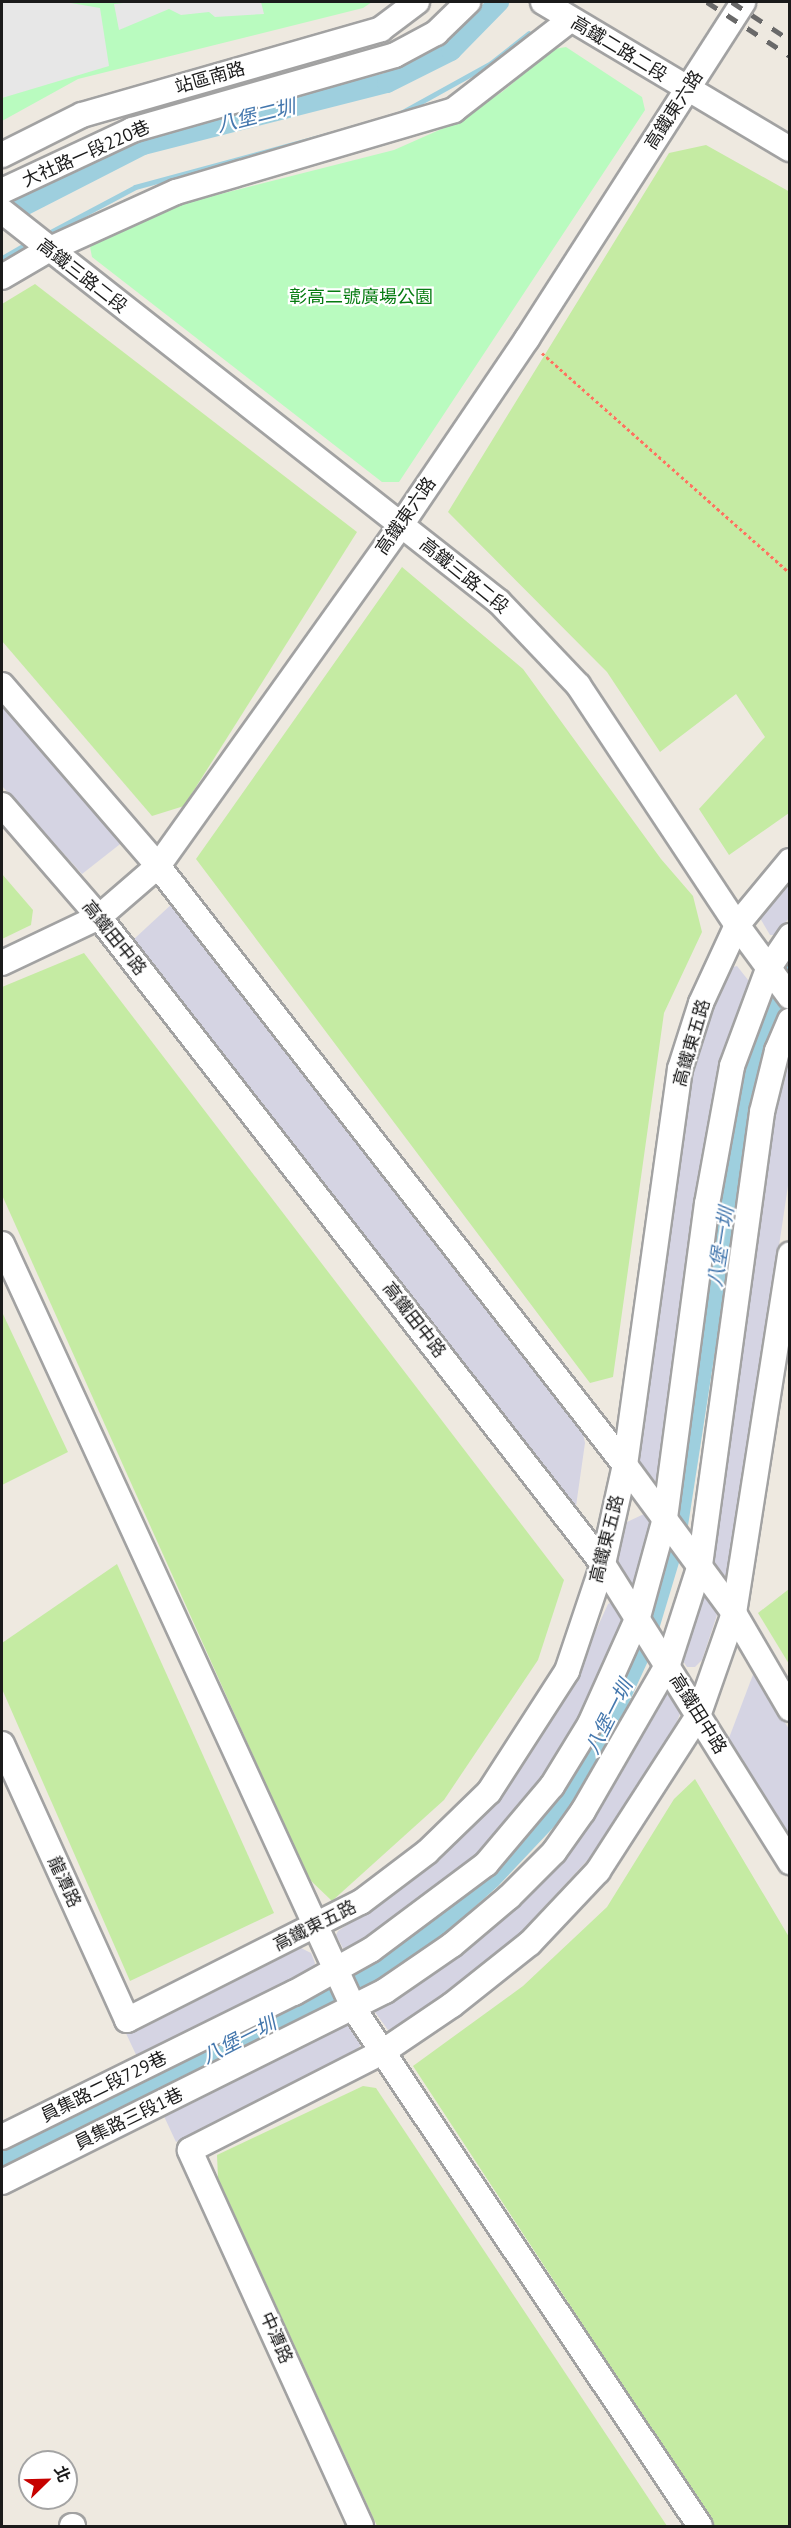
<!DOCTYPE html>
<html>
<head>
<meta charset="utf-8">
<style>
  body { margin:0 }
  #map { position:relative; width:791px; height:2528px; overflow:hidden; background:#eee9e0; font-family:"PT Sans","Noto Sans TC",sans-serif }
  div>[style] { position:absolute }
  .grass>* { inset:0; background:#c5eba3 }
  .park>* { inset:0; background:#b9fbbf }
  .parking>* { inset:0; background:#e7e7e7 }
  .plaza>* { inset:0; background:#d5d4e3 }
  .stream>* { height:5px; margin:-2.5px; padding:0 2.5px; transform-origin:2.5px; border-radius:2.5px; background:#9ecfde }
  .canal>* { height:20px; margin:-10px; padding:0 10px; transform-origin:10px; border-radius:10px; background:#9ecfde }
  .path>* { height:3px; margin-top:-1.5px; transform-origin:0; background:repeating-linear-gradient(90deg,#ff7260 0 3px,transparent 0 6px) }
  .roads { filter:drop-shadow(2px 0 #a2a2a2) drop-shadow(-2px 0 #a2a2a2) drop-shadow(0 2px #a2a2a2) drop-shadow(0 -2px #a2a2a2) }
  .minor>* { height:24px; margin:-12px; padding:0 12px; transform-origin:12px; border-radius:12px; background:#fff }
  .rail>* { height:4.5px; margin-top:-2.25px; transform-origin:0; background:repeating-linear-gradient(90deg,#696969 0 12px,transparent 0 24px) }
  span { translate:-50% -50%; white-space:nowrap; text-align:center; line-height:1.15; -webkit-text-stroke:4.5px #fff; paint-order:stroke }
  .street-label { font-size:18px; color:#1b1b1b }
  .park-label { font-size:18px; color:#067c11 }
  .water-label { font-size:20px; color:#4578ae; font-style:italic }
  .frame { position:absolute; inset:0; border:3px solid #1b1b1b; pointer-events:none }
  .north { position:absolute; left:18px; top:2450px; width:60px; height:60px; box-sizing:border-box; background:#fff; border:2px solid #a4a4a4; border-radius:50%; rotate:67deg; font-size:16px; font-weight:700; line-height:24px; text-align:center; color:#1b1b1b }
  .north::after { content:''; display:block; margin:auto; width:21px; height:27px; background:#c70200; clip-path:polygon(50% 0,100% 100%,50% 72%,0 100%) }
</style>
</head>
<body>
<div id="map">
  <div class="grass">
    <i style="clip-path:polygon(706px 145px,790px 192px,789px 813px,729px 855px,699px 809px,765px 737px,736px 694px,660px 752px,607px 672px,448px 512px,669px 153px)"></i>
    <i style="clip-path:polygon(35px 284px,357px 532px,184px 806px,152px 816px,2px 641px,2px 304px)"></i>
    <i style="clip-path:polygon(402px 567px,523px 669px,661px 859px,693px 896px,702px 932px,664px 1013px,613px 1377px,590px 1383px,196px 859px)"></i>
    <i style="clip-path:polygon(2px 874px,33px 910px,31px 925px,2px 939px)"></i>
    <i style="clip-path:polygon(84px 953px,564px 1580px,538px 1660px,444px 1800px,332px 1901px,308px 1878px,2px 1195px,2px 987px)"></i>
    <i style="clip-path:polygon(2px 1312px,68px 1452px,2px 1485px)"></i>
    <i style="clip-path:polygon(117px 1564px,274px 1913px,130px 1981px,2px 1689px,2px 1643px)"></i>
    <i style="clip-path:polygon(789px 1589px,789px 1664px,758px 1613px)"></i>
    <i style="clip-path:polygon(695px 1779px,789px 1937px,789px 2526px,715px 2526px,413px 2066px,523px 1986px,607px 1907px,674px 1799px)"></i>
    <i style="clip-path:polygon(363px 2086px,376px 2088px,667px 2526px,377px 2526px,218px 2178px,217px 2155px)"></i>
  </div>
  <div class="park">
    <i style="clip-path:polygon(2px 2px,372px 2px,363px 8px,78px 79px,2px 121px)"></i>
    <i style="clip-path:polygon(566px 47px,642px 97px,645px 110px,399px 482px,382px 482px,92px 257px,90px 247px,106px 232px,177px 205px,394px 150px,446px 127px,502px 92px,554px 49px)"></i>
  </div>
  <div class="parking">
    <i style="clip-path:polygon(2px 2px,65px 2px,100px 8px,109px 66px,2px 98px)"></i>
    <i style="clip-path:polygon(133px 2px,261px 2px,264px 14px,215px 17px,209px 12px,181px 15px,169px 9px,119px 30px,114px 4px)"></i>
  </div>
  <div class="plaza">
    <i style="clip-path:polygon(2px 701px,124px 841px,82px 874px,2px 786px)"></i>
    <i style="clip-path:polygon(789px 876px,789px 918px,776px 935px,770px 935px,760px 918px,762px 911px)"></i>
    <i style="clip-path:polygon(174px 902px,582px 1429px,585px 1443px,576px 1506px,571px 1509px,133px 940px)"></i>
    <i style="clip-path:polygon(737px 966px,752px 985px,663px 1464px,656px 1481px,649px 1478px,638px 1460px,685px 1117px,695px 1060px,714px 1001px,729px 968px)"></i>
    <i style="clip-path:polygon(789px 1048px,789px 1179px,730px 1573px,723px 1576px,708px 1557px,774px 1095px)"></i>
    <i style="clip-path:polygon(644px 1514px,654px 1525px,635px 1585px,624px 1577px,617px 1562px,627px 1522px)"></i>
    <i style="clip-path:polygon(700px 1590px,709px 1596px,717px 1615px,702px 1660px,695px 1667px,687px 1667px,678px 1654px)"></i>
    <i style="clip-path:polygon(612px 1602px,630px 1623px,609px 1669px,558px 1759px,505px 1829px,437px 1891px,344px 1950px,336px 1935px,338px 1931px,406px 1885px,499px 1797px,563px 1703px,608px 1604px)"></i>
    <i style="clip-path:polygon(754px 1672px,789px 1729px,789px 1838px,729px 1738px)"></i>
    <i style="clip-path:polygon(666px 1686px,682px 1709px,675px 1726px,631px 1803px,595px 1852px,506px 1948px,400px 2025px,388px 2030px,372px 2008px,510px 1904px)"></i>
    <i style="clip-path:polygon(301px 1948px,311px 1953px,315px 1963px,313px 1974px,139px 2061px,123px 2027px,133px 2033px)"></i>
    <i style="clip-path:polygon(347px 2022px,362px 2043px,357px 2050px,176px 2142px,162px 2112px)"></i>
  </div>
  <div class="stream">
    <i style="left:399px;top:114px;width:105px;rotate:-29deg"></i>
    <i style="left:491px;top:63px;width:48px;rotate:-38.3deg"></i>
    <i style="left:43px;top:236px;width:104px;rotate:-28deg"></i>
    <i style="left:135px;top:187px;width:244px;rotate:-15.2deg"></i>
    <i style="left:2px;top:258px;width:34px;rotate:-30deg"></i>
  </div>
  <div class="canal">
    <i style="left:2px;top:217px;width:158px;rotate:-27.1deg"></i>
    <i style="left:143px;top:145px;width:252px;rotate:-14.3deg"></i>
    <i style="left:387px;top:83px;width:72px;rotate:-26.6deg"></i>
    <i style="left:451px;top:51px;width:69px;rotate:-45.6deg"></i>
    <i style="left:2px;top:2160px;width:432px;rotate:-26.9deg"></i>
    <i style="left:387px;top:1965px;width:37px;rotate:-34deg"></i>
    <i style="left:418px;top:1944px;width:98px;rotate:-41.7deg"></i>
    <i style="left:491px;top:1879px;width:96px;rotate:-46.7deg"></i>
    <i style="left:557px;top:1809px;width:85px;rotate:-58deg"></i>
    <i style="left:602px;top:1737px;width:98px;rotate:-65.3deg"></i>
    <i style="left:643px;top:1648px;width:115px;rotate:-73.3deg"></i>
    <i style="left:676px;top:1538px;width:459px;rotate:-81.2deg"></i>
    <i style="left:746px;top:1084px;width:96px;rotate:-71.8deg"></i>
    <i style="left:776px;top:993px;width:24px;rotate:-54deg"></i>
  </div>
  <div class="path">
    <i style="left:542px;top:353px;width:332px;rotate:41.6deg"></i>
  </div>
  <div class="roads">
    <div class="minor">
      <i style="left:543px;top:2px;width:287px;rotate:30.8deg"></i>
      <i style="left:2px;top:155px;width:89px;rotate:-26.6deg"></i>
      <i style="left:82px;top:115px;width:311px;rotate:-16deg"></i>
      <i style="left:381px;top:29px;width:45px;rotate:-36.9deg"></i>
      <i style="left:2px;top:191px;width:144px;rotate:-25.1deg"></i>
      <i style="left:132px;top:130px;width:273px;rotate:-15.9deg"></i>
      <i style="left:395px;top:55px;width:47px;rotate:-28.2deg"></i>
      <i style="left:436px;top:33px;width:45px;rotate:-44.1deg"></i>
      <i style="left:2px;top:211px;width:632px;rotate:38.19deg"></i>
      <i style="left:499px;top:602px;width:115px;rotate:46.4deg"></i>
      <i style="left:578px;top:685px;width:288px;rotate:56.5deg"></i>
      <i style="left:737px;top:925px;width:89px;rotate:53.6deg"></i>
      <i style="left:2px;top:277px;width:53px;rotate:-30.4deg"></i>
      <i style="left:48px;top:250px;width:141px;rotate:-24.4deg"></i>
      <i style="left:176px;top:192px;width:290px;rotate:-16.4deg"></i>
      <i style="left:454px;top:110px;width:147px;rotate:-37.8deg"></i>
      <i style="left:2px;top:685px;width:239px;rotate:49.2deg"></i>
      <i style="left:158px;top:866px;width:760px;rotate:52.06deg"></i>
      <i style="left:625px;top:1465px;width:184px;rotate:53.6deg"></i>
      <i style="left:734px;top:1613px;width:111px;rotate:59.7deg"></i>
      <i style="left:2px;top:805px;width:148px;rotate:49.1deg"></i>
      <i style="left:99px;top:917px;width:820px;rotate:52.08deg"></i>
      <i style="left:603px;top:1564px;width:352px;rotate:57.9deg"></i>
      <i style="left:2px;top:963px;width:107px;rotate:-25.4deg"></i>
      <i style="left:99px;top:917px;width:78px;rotate:-40.8deg"></i>
      <i style="left:158px;top:866px;width:419px;rotate:-54.5deg"></i>
      <i style="left:401px;top:525px;width:225px;rotate:-55.9deg"></i>
      <i style="left:527px;top:339px;width:400px;rotate:-57.3deg"></i>
      <i style="left:2px;top:1244px;width:842px;rotate:65.29deg"></i>
      <i style="left:354px;top:2009px;width:622px;rotate:56.21deg"></i>
      <i style="left:2px;top:1744px;width:303px;rotate:65.6deg"></i>
      <i style="left:127px;top:2020px;width:262px;rotate:-26.8deg"></i>
      <i style="left:361px;top:1902px;width:83px;rotate:-37.1deg"></i>
      <i style="left:427px;top:1852px;width:86px;rotate:-44.1deg"></i>
      <i style="left:489px;top:1792px;width:144px;rotate:-57.2deg"></i>
      <i style="left:567px;top:1671px;width:113px;rotate:-71.4deg"></i>
      <i style="left:603px;top:1564px;width:101px;rotate:-77.5deg"></i>
      <i style="left:625px;top:1465px;width:400px;rotate:-82.1deg"></i>
      <i style="left:680px;top:1069px;width:69px;rotate:-72.3deg"></i>
      <i style="left:701px;top:1003px;width:86px;rotate:-65.2deg"></i>
      <i style="left:737px;top:925px;width:83px;rotate:-50.4deg"></i>
      <i style="left:2px;top:2137px;width:326px;rotate:-26.3deg"></i>
      <i style="left:294px;top:1993px;width:88px;rotate:-29.2deg"></i>
      <i style="left:371px;top:1950px;width:144px;rotate:-36.8deg"></i>
      <i style="left:486px;top:1864px;width:102px;rotate:-49.8deg"></i>
      <i style="left:552px;top:1786px;width:73px;rotate:-58.5deg"></i>
      <i style="left:590px;top:1724px;width:117px;rotate:-65.8deg"></i>
      <i style="left:638px;top:1617px;width:103px;rotate:-74.7deg"></i>
      <i style="left:665px;top:1518px;width:317px;rotate:-82.4deg"></i>
      <i style="left:707px;top:1204px;width:140px;rotate:-79.7deg"></i>
      <i style="left:732px;top:1066px;width:103px;rotate:-69.6deg"></i>
      <i style="left:768px;top:969px;width:40px;rotate:-56deg"></i>
      <i style="left:2px;top:2182px;width:428px;rotate:-26.5deg"></i>
      <i style="left:385px;top:1991px;width:81px;rotate:-34.5deg"></i>
      <i style="left:452px;top:1945px;width:75px;rotate:-40.1deg"></i>
      <i style="left:509px;top:1897px;width:64px;rotate:-45deg"></i>
      <i style="left:554px;top:1852px;width:50px;rotate:-54.7deg"></i>
      <i style="left:583px;top:1811px;width:170px;rotate:-60deg"></i>
      <i style="left:668px;top:1664px;width:104px;rotate:-72.1deg"></i>
      <i style="left:700px;top:1565px;width:457px;rotate:-82.2deg"></i>
      <i style="left:762px;top:1112px;width:63px;rotate:-76.2deg"></i>
      <i style="left:777px;top:1051px;width:33px;rotate:-67deg"></i>
      <i style="left:72px;top:2526px;width:1px"></i>
      <i style="left:361px;top:2526px;width:413px;rotate:-114.5deg"></i>
      <i style="left:190px;top:2150px;width:218px;rotate:-27deg"></i>
      <i style="left:384px;top:2051px;width:82px;rotate:-34.1deg"></i>
      <i style="left:452px;top:2005px;width:100px;rotate:-38.5deg"></i>
      <i style="left:530px;top:1943px;width:99px;rotate:-46.6deg"></i>
      <i style="left:598px;top:1871px;width:184px;rotate:-57.2deg"></i>
      <i style="left:698px;top:1716px;width:109px;rotate:-70.7deg"></i>
      <i style="left:734px;top:1613px;width:363px;rotate:-81.1deg"></i>
    </div>
  </div>
  <div class="rail">
    <i style="left:707px;top:2px;width:99px;rotate:33deg"></i>
    <i style="left:732px;top:2px;width:69px;rotate:33.2deg"></i>
  </div>
  <div class="street-label">
    <span style="left:619px;top:49px;rotate:31deg">高鐵二路二段</span>
    <span style="left:210px;top:78px;rotate:-16deg">站區南路</span>
    <span style="left:674px;top:110px;rotate:-57deg">高鐵東六路</span>
    <span style="left:86px;top:154px;rotate:-24deg">大社路一段220巷</span>
    <span style="left:82px;top:276px;rotate:38deg">高鐵三路二段</span>
    <span style="left:406px;top:516px;rotate:-55deg">高鐵東六路</span>
    <span style="left:464px;top:576px;rotate:39deg">高鐵三路二段</span>
    <span style="left:114px;top:938px;rotate:51deg">高鐵田中路</span>
    <span style="left:692px;top:1043px;rotate:-74deg">高鐵東五路</span>
    <span style="left:414px;top:1320px;rotate:52deg">高鐵田中路</span>
    <span style="left:607px;top:1539px;rotate:-76deg">高鐵東五路</span>
    <span style="left:698px;top:1714px;rotate:58deg">高鐵田中路</span>
    <span style="left:64px;top:1882px;rotate:65deg">龍潭路</span>
    <span style="left:315px;top:1926px;rotate:-27deg">高鐵東五路</span>
    <span style="left:104px;top:2087px;rotate:-26deg">員集路二段729巷</span>
    <span style="left:129px;top:2119px;rotate:-26deg">員集路三段1巷</span>
    <span style="left:276px;top:2338px;rotate:66deg">中潭路</span>
  </div>
  <div class="park-label">
    <span style="left:361px;top:297px">彰高二號廣場公園</span>
  </div>
  <div class="water-label">
    <span style="left:256px;top:116px;rotate:-14deg">八堡二圳</span>
    <span style="left:721px;top:1247px;rotate:-81deg">八堡一圳</span>
    <span style="left:609px;top:1717px;rotate:-63deg">八堡一圳</span>
    <span style="left:239px;top:2040px;rotate:-27deg">八堡一圳</span>
  </div>
  <div class="frame"></div>
  <div class="north">北</div>
</div>
</body>
</html>
